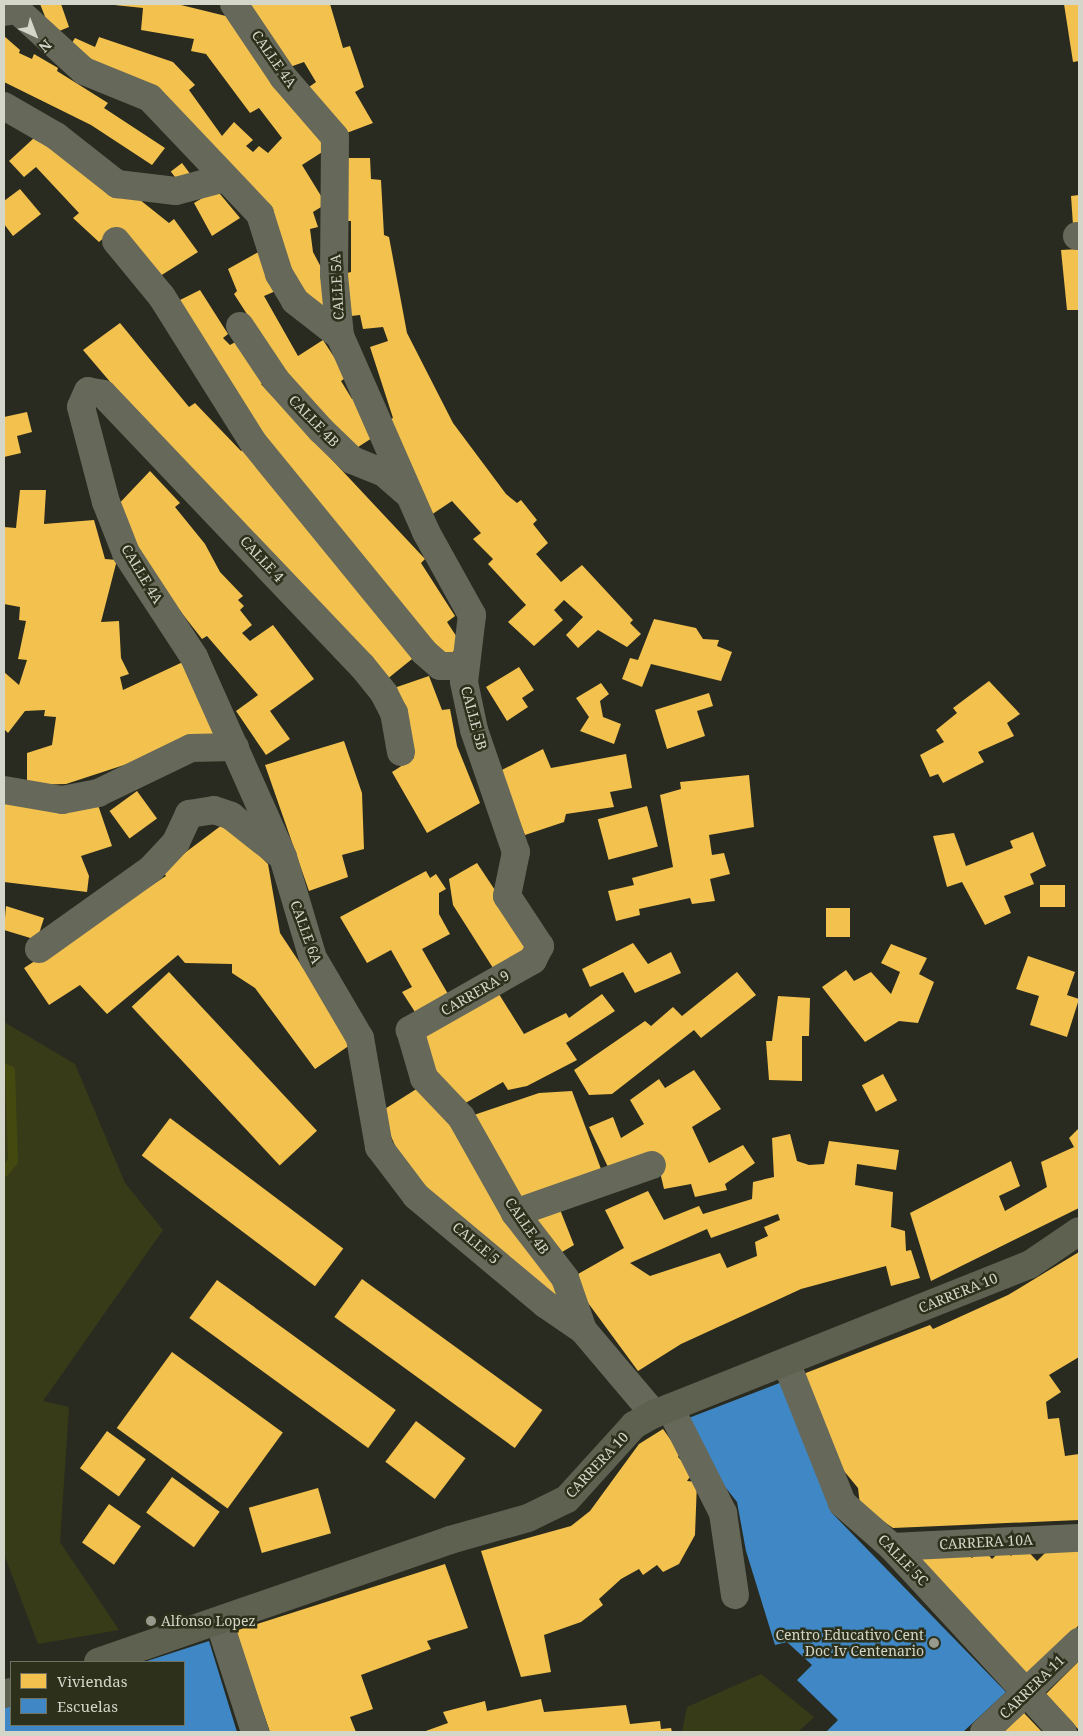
<!DOCTYPE html>
<html>
<head>
<meta charset="utf-8">
<style>
  body { margin:0 }
  #map { position:relative; width:1083px; height:1736px; overflow:hidden; background:#2a2b20; font-family:"Noto Serif",serif }
  div>[style] { position:absolute }
  .green>* { inset:0; background:#373b18 }
  .homes>* { inset:0; background:#f2c14e; transform-origin:0 0 }
  .schools>* { inset:0; background:#3f88c5 }
  .stream>* { height:10px; margin:-5px; padding:0 5px; transform-origin:5px; border-radius:5px; background:#444910 }
  .street>* { height:28px; margin:-14px; padding:0 14px; transform-origin:14px; border-radius:14px; background:#66685a }
  .secondary>* { height:28px; margin:-14px; padding:0 14px; transform-origin:14px; border-radius:14px; background:#5f6150 }
  .dots>* { width:14px; height:14px; translate:-50% -50%; box-sizing:border-box; border:2px solid #2d301b; border-radius:50% }
  span { translate:-50% -50%; white-space:nowrap; text-align:center; line-height:1.15; -webkit-text-stroke:5px #2d301b; paint-order:stroke }
  .street-label { font-size:14px; color:#d4d6c9 }
  .poi-label { font-size:14px; color:#d4d6c9 }
  .left { translate:0 -50%; text-align:left }
  .right { translate:-100% -50%; text-align:right }
  .frame { position:absolute; inset:0; border:5px solid #d4d6c9; pointer-events:none }
  .legend { position:absolute; left:10px; top:1661px; width:175px; height:65px; box-sizing:border-box; background:#2d301b; border:1px solid #707261; margin:0; padding:6px 9px; list-style:none; font-size:15px; color:#d4d6c9 }
  .legend li { display:flex; align-items:center; gap:10px; height:25px }
  .legend b { width:25px; border:1px solid #707261 }
  .north { position:absolute; left:10px; top:10px; width:50px; height:50px; -webkit-text-stroke:4px #2d301b; paint-order:stroke; rotate:137deg; font-size:14px; font-weight:700; line-height:20px; text-align:center; color:#d4d6c9 }
  .north::after { content:''; display:block; margin:auto; width:18px; height:22px; background:#d4d6c9; clip-path:polygon(50% 0,100% 100%,50% 72%,0 100%) }
</style>
</head>
<body>
<div id="map">
  <div class="green">
    <i style="clip-path:polygon(4px 1022px,75px 1064px,125px 1183px,163px 1230px,43px 1401px,69px 1407px,60px 1542px,119px 1630px,38px 1644px,4px 1554px)"></i>
    <i style="clip-path:polygon(761px 1674px,814px 1717px,798px 1732px,682px 1732px,687px 1707px)"></i>
  </div>
  <div class="homes">
    <i style="clip-path:polygon(40px 4px,61px 4px,69px 27px,52px 34px)"></i>
    <i style="clip-path:polygon(105px 4px,177px 4px,234px 18px,293px 101px,327px 149px,302px 165px,326px 204px,313px 212px,318px 227px,310px 229px,313px 252px,323px 271px,331px 321px,293px 280px,262px 206px,68px 49px,75px 38px,95px 47px,99px 37px,173px 62px,195px 85px,189px 90px,222px 136px,234px 122px,253px 140px,246px 146px,253px 152px,259px 146px,268px 153px,282px 138px,259px 108px,250px 113px,206px 54px,191px 51px,194px 39px,141px 30px,143px 8px)"></i>
    <i style="clip-path:polygon(242px 4px,330px 4px,343px 48px,350px 46px,364px 87px,355px 92px,373px 123px,344px 134px,309px 87px,316px 82px,304px 62px,287px 68px)"></i>
    <i style="clip-path:polygon(1064px 4px,1079px 4px,1079px 61px,1073px 62px)"></i>
    <i style="clip-path:polygon(4px 36px,20px 50px,19px 53px,32px 59px,34px 54px,58px 68px,57px 71px,108px 103px,104px 108px,165px 148px,152px 165px,91px 125px,4px 82px)"></i>
    <i style="clip-path:polygon(47px 126px,169px 223px,174px 219px,198px 252px,157px 278px,116px 227px,99px 242px,73px 218px,79px 213px,36px 167px,24px 177px,9px 161px)"></i>
    <i style="clip-path:polygon(341px 158px,370px 158px,371px 179px,381px 180px,384px 235px,389px 237px,407px 333px,453px 423px,506px 494px,517px 503px,521px 500px,537px 520px,533px 524px,548px 543px,536px 554px,561px 582px,582px 565px,633px 620px,630px 623px,641px 634px,627px 647px,598px 630px,578px 648px,566px 635px,583px 617px,564px 600px,554px 610px,563px 620px,534px 646px,508px 622px,526px 605px,488px 564px,493px 559px,473px 539px,481px 533px,452px 501px,431px 515px,384px 422px,393px 418px,370px 347px,388px 341px,383px 327px,363px 329px,360px 315px,351px 316px,343px 274px,351px 272px,351px 221px,343px 221px)"></i>
    <i style="left:182px;top:163px;width:15px;height:14px;rotate:53deg"></i>
    <i style="clip-path:polygon(20px 189px,41px 214px,13px 236px,4px 224px,4px 201px)"></i>
    <i style="clip-path:polygon(211px 193px,220px 194px,240px 218px,212px 236px,194px 203px)"></i>
    <i style="clip-path:polygon(1079px 195px,1079px 224px,1073px 225px,1071px 196px)"></i>
    <i style="clip-path:polygon(1079px 249px,1079px 310px,1067px 310px,1061px 250px)"></i>
    <i style="clip-path:polygon(262px 250px,278px 290px,264px 296px,298px 356px,323px 340px,347px 377px,341px 381px,352px 399px,358px 397px,372px 438px,355px 449px,284px 371px,234px 294px,237px 291px,228px 269px)"></i>
    <i style="clip-path:polygon(200px 290px,228px 334px,223px 338px,230px 345px,239px 340px,266px 381px,261px 384px,425px 559px,421px 563px,455px 616px,447px 622px,462px 645px,442px 660px,254px 427px,178px 301px)"></i>
    <i style="clip-path:polygon(120px 323px,189px 407px,195px 403px,241px 451px,245px 449px,417px 655px,386px 680px,197px 484px,83px 350px)"></i>
    <i style="clip-path:polygon(27px 412px,32px 432px,17px 436px,21px 453px,4px 457px,4px 417px)"></i>
    <i style="clip-path:polygon(150px 471px,180px 503px,175px 507px,205px 544px,220px 572px,243px 596px,238px 600px,244px 606px,240px 610px,252px 625px,242px 633px,250px 641px,273px 625px,314px 679px,270px 711px,290px 739px,266px 755px,236px 711px,258px 695px,207px 636px,202px 639px,128px 544px,113px 510px)"></i>
    <i style="clip-path:polygon(20px 490px,46px 490px,44px 524px,94px 520px,105px 559px,117px 560px,101px 622px,119px 621px,121px 658px,129px 674px,120px 677px,123px 690px,185px 661px,219px 734px,66px 784px,27px 785px,27px 753px,52px 745px,56px 717px,44px 716px,45px 710px,25px 711px,8px 733px,4px 729px,4px 672px,19px 685px,27px 660px,18px 659px,26px 621px,19px 620px,20px 607px,4px 604px,4px 527px,16px 528px)"></i>
    <i style="clip-path:polygon(654px 619px,696px 628px,703px 639px,719px 640px,717px 646px,732px 652px,721px 681px,651px 664px,642px 687px,622px 679px,630px 658px,638px 660px)"></i>
    <i style="clip-path:polygon(519px 667px,534px 690px,522px 698px,528px 707px,507px 721px,486px 687px)"></i>
    <i style="clip-path:polygon(429px 676px,442px 710px,450px 709px,457px 746px,480px 803px,427px 833px,392px 772px,414px 758px,394px 688px)"></i>
    <i style="clip-path:polygon(989px 681px,1020px 714px,1007px 723px,1014px 736px,978px 752px,984px 762px,943px 783px,938px 774px,930px 777px,920px 755px,944px 742px,936px 730px,957px 713px,953px 708px)"></i>
    <i style="clip-path:polygon(601px 683px,609px 694px,600px 701px,603px 717px,621px 724px,614px 744px,580px 731px,589px 717px,576px 698px)"></i>
    <i style="clip-path:polygon(709px 693px,713px 706px,697px 711px,705px 736px,667px 749px,655px 710px)"></i>
    <i style="clip-path:polygon(344px 741px,362px 793px,364px 849px,342px 855px,348px 877px,309px 891px,265px 765px)"></i>
    <i style="clip-path:polygon(543px 749px,551px 768px,626px 754px,632px 788px,610px 792px,614px 807px,566px 814px,564px 822px,525px 835px,498px 772px)"></i>
    <i style="clip-path:polygon(749px 775px,754px 827px,709px 835px,712px 855px,724px 853px,730px 874px,710px 879px,715px 901px,692px 904px,690px 898px,639px 909px,640px 915px,616px 921px,608px 891px,634px 885px,632px 878px,673px 867px,660px 795px,681px 789px,680px 782px)"></i>
    <i style="left:137px;top:791px;width:34px;height:34px;rotate:54deg"></i>
    <i style="clip-path:polygon(4px 802px,98px 805px,112px 846px,81px 856px,89px 876px,87px 892px,4px 882px)"></i>
    <i style="left:647px;top:806px;width:42px;height:51px;rotate:75deg"></i>
    <i style="clip-path:polygon(226px 822px,268px 864px,280px 933px,353px 1043px,315px 1069px,255px 988px,232px 973px,232px 964px,185px 963px,178px 955px,107px 1014px,80px 985px,49px 1005px,24px 968px,166px 876px,162px 870px)"></i>
    <i style="clip-path:polygon(1033px 832px,1046px 866px,1030px 874px,1034px 884px,1004px 896px,1011px 913px,985px 925px,962px 882px,947px 887px,933px 836px,954px 833px,966px 866px,1013px 848px,1010px 841px)"></i>
    <i style="clip-path:polygon(477px 863px,532px 946px,493px 968px,453px 905px,449px 879px)"></i>
    <i style="clip-path:polygon(426px 871px,430px 878px,436px 874px,446px 889px,439px 893px,439px 914px,450px 934px,422px 949px,448px 994px,415px 1012px,402px 992px,412px 987px,391px 950px,367px 963px,340px 917px)"></i>
    <i style="left:1040px;top:885px;width:25px;height:22px"></i>
    <i style="clip-path:polygon(6px 906px,44px 918px,37px 940px,4px 930px)"></i>
    <i style="left:826px;top:908px;width:24px;height:29px"></i>
    <i style="clip-path:polygon(633px 943px,648px 964px,671px 952px,681px 973px,635px 993px,623px 972px,590px 987px,582px 969px)"></i>
    <i style="clip-path:polygon(891px 944px,927px 958px,919px 974px,934px 982px,918px 1023px,899px 1021px,865px 1042px,822px 987px,846px 970px,854px 981px,871px 972px,891px 994px,900px 972px,881px 963px)"></i>
    <i style="clip-path:polygon(1028px 956px,1075px 972px,1067px 995px,1079px 999px,1067px 1037px,1030px 1025px,1039px 996px,1016px 989px)"></i>
    <i style="left:169px;top:972px;width:217px;height:51px;rotate:47deg"></i>
    <i style="clip-path:polygon(737px 972px,756px 995px,701px 1038px,694px 1030px,612px 1094px,589px 1095px,574px 1070px,645px 1021px,651px 1026px,673px 1007px,682px 1016px)"></i>
    <i style="clip-path:polygon(497px 991px,524px 1034px,566px 1013px,569px 1018px,602px 994px,615px 1011px,566px 1043px,577px 1060px,527px 1086px,508px 1090px,503px 1082px,460px 1106px,430px 1072px,416px 1037px)"></i>
    <i style="clip-path:polygon(778px 996px,810px 998px,809px 1036px,802px 1036px,802px 1081px,769px 1080px,766px 1041px,772px 1041px)"></i>
    <i style="clip-path:polygon(694px 1070px,721px 1109px,692px 1127px,709px 1163px,743px 1145px,755px 1163px,725px 1184px,727px 1190px,695px 1197px,691px 1184px,664px 1189px,656px 1155px,608px 1167px,589px 1127px,613px 1117px,621px 1138px,644px 1124px,630px 1100px,659px 1079px,665px 1088px)"></i>
    <i style="left:883px;top:1074px;width:30px;height:24px;rotate:62deg"></i>
    <i style="clip-path:polygon(418px 1088px,454px 1130px,560px 1293px,549px 1300px,461px 1216px,423px 1188px,403px 1163px,380px 1112px)"></i>
    <i style="clip-path:polygon(572px 1091px,601px 1169px,513px 1201px,468px 1117px,539px 1093px)"></i>
    <i style="left:170px;top:1118px;width:217px;height:47px;rotate:37deg"></i>
    <i style="clip-path:polygon(1079px 1128px,1079px 1208px,931px 1281px,910px 1213px,1011px 1161px,1020px 1186px,999px 1196px,1005px 1211px,1047px 1187px,1041px 1162px,1074px 1147px,1069px 1138px)"></i>
    <i style="clip-path:polygon(evenodd,790px 1134px,797px 1161px,809px 1165px,824px 1164px,829px 1141px,899px 1150px,896px 1170px,857px 1164px,855px 1185px,893px 1192px,891px 1227px,905px 1231px,906px 1251px,911px 1250px,920px 1278px,891px 1286px,886px 1266px,801px 1289px,681px 1344px,638px 1371px,525px 1217px,557px 1202px,574px 1245px,562px 1252px,578px 1274px,624px 1248px,605px 1210px,648px 1191px,664px 1220px,699px 1206px,703px 1214px,752px 1199px,753px 1182px,774px 1177px,772px 1138px,790px 1134px,778px 1214px,780px 1220px,764px 1227px,768px 1236px,755px 1242px,757px 1256px,727px 1268px,720px 1253px,650px 1276px,630px 1263px,707px 1229px,711px 1238px,778px 1214px)"></i>
    <i style="clip-path:polygon(1079px 1252px,1079px 1357px,1049px 1375px,1061px 1392px,1046px 1402px,1048px 1419px,1059px 1418px,1065px 1456px,1079px 1454px,1079px 1520px,893px 1528px,860px 1505px,858px 1488px,821px 1443px,798px 1376px,930px 1325px,933px 1329px,1008px 1295px)"></i>
    <i style="left:362px;top:1279px;width:223px;height:47px;rotate:36deg"></i>
    <i style="left:217px;top:1280px;width:221px;height:47px;rotate:36deg"></i>
    <i style="left:172px;top:1352px;width:137px;height:94px;rotate:36deg"></i>
    <i style="left:416px;top:1421px;width:62px;height:51px;rotate:37deg"></i>
    <i style="clip-path:polygon(663px 1429px,680px 1453px,678px 1457px,693px 1473px,687px 1481px,697px 1482px,695px 1535px,679px 1564px,663px 1572px,657px 1565px,643px 1575px,639px 1569px,621px 1579px,599px 1599px,603px 1605px,581px 1622px,544px 1635px,551px 1672px,521px 1677px,481px 1551px,571px 1526px,590px 1511px,639px 1444px)"></i>
    <i style="left:107px;top:1431px;width:48px;height:46px;rotate:36deg"></i>
    <i style="left:172px;top:1477px;width:59px;height:44px;rotate:36deg"></i>
    <i style="left:318px;top:1488px;width:47px;height:72px;rotate:74deg"></i>
    <i style="left:109px;top:1504px;width:39px;height:47px;rotate:35deg"></i>
    <i style="clip-path:polygon(1022px 1545px,1037px 1561px,1050px 1548px,1079px 1548px,1079px 1625px,1025px 1679px,912px 1560px,960px 1547px,972px 1558px,982px 1548px,992px 1559px,1004px 1548px,1011px 1556px)"></i>
    <i style="clip-path:polygon(445px 1564px,468px 1628px,427px 1641px,431px 1649px,361px 1675px,373px 1709px,350px 1717px,356px 1732px,270px 1732px,235px 1631px)"></i>
    <i style="clip-path:polygon(1079px 1650px,1079px 1730px,1046px 1694px,1078px 1662px,1073px 1656px)"></i>
    <i style="clip-path:polygon(541px 1699px,544px 1712px,626px 1705px,630px 1724px,660px 1721px,661px 1729px,671px 1728px,672px 1732px,423px 1732px,448px 1723px,443px 1712px,485px 1701px,487px 1711px)"></i>
    <i style="clip-path:polygon(1024px 1713px,1042px 1732px,1002px 1732px)"></i>
  </div>
  <div class="schools">
    <i style="clip-path:polygon(782px 1382px,832px 1513px,1006px 1692px,963px 1732px,826px 1732px,838px 1720px,797px 1680px,812px 1665px,787px 1642px,775px 1645px,746px 1551px,737px 1502px,711px 1469px,686px 1419px)"></i>
    <i style="clip-path:polygon(209px 1641px,237px 1732px,4px 1732px,4px 1708px,11px 1706px,11px 1725px,184px 1725px,184px 1662px,144px 1662px)"></i>
  </div>
  <div class="stream">
    <i style="left:4px;top:1068px;width:7px;rotate:27deg"></i>
    <i style="left:10px;top:1071px;width:90px;rotate:88.1deg"></i>
    <i style="left:13px;top:1161px;width:14px;rotate:129deg"></i>
  </div>
  <div class="street">
    <i style="left:234px;top:4px;width:88px;rotate:56.1deg"></i>
    <i style="left:283px;top:77px;width:79px;rotate:49.1deg"></i>
    <i style="left:335px;top:137px;width:138px;rotate:90.4deg"></i>
    <i style="left:334px;top:275px;width:61px;rotate:84.4deg"></i>
    <i style="left:340px;top:336px;width:214px;rotate:66.3deg"></i>
    <i style="left:426px;top:532px;width:95px;rotate:61deg"></i>
    <i style="left:472px;top:615px;width:67px;rotate:96.8deg"></i>
    <i style="left:464px;top:682px;width:49px;rotate:78.2deg"></i>
    <i style="left:474px;top:730px;width:129px;rotate:71deg"></i>
    <i style="left:516px;top:852px;width:45px;rotate:101.6deg"></i>
    <i style="left:507px;top:896px;width:60px;rotate:56.6deg"></i>
    <i style="left:540px;top:946px;width:16px;rotate:117deg"></i>
    <i style="left:533px;top:960px;width:142px;rotate:150.4deg"></i>
    <i style="left:410px;top:1030px;width:50px;rotate:73.7deg"></i>
    <i style="left:424px;top:1078px;width:54px;rotate:46.5deg"></i>
    <i style="left:461px;top:1117px;width:110px;rotate:60.6deg"></i>
    <i style="left:515px;top:1213px;width:82px;rotate:52.4deg"></i>
    <i style="left:565px;top:1278px;width:55px;rotate:70.9deg"></i>
    <i style="left:583px;top:1330px;width:110px;rotate:49.8deg"></i>
    <i style="left:4px;top:12px;width:13px;rotate:-9deg"></i>
    <i style="left:17px;top:10px;width:91px;rotate:42.3deg"></i>
    <i style="left:84px;top:71px;width:71px;rotate:22.2deg"></i>
    <i style="left:150px;top:98px;width:160px;rotate:46.5deg"></i>
    <i style="left:260px;top:214px;width:63px;rotate:72.4deg"></i>
    <i style="left:279px;top:274px;width:31px;rotate:59deg"></i>
    <i style="left:295px;top:301px;width:57px;rotate:37.9deg"></i>
    <i style="left:4px;top:106px;width:60px;rotate:30deg"></i>
    <i style="left:56px;top:136px;width:78px;rotate:38.2deg"></i>
    <i style="left:117px;top:184px;width:59px;rotate:6.8deg"></i>
    <i style="left:176px;top:191px;width:51px;rotate:-14.9deg"></i>
    <i style="left:1077px;top:236px;width:2px"></i>
    <i style="left:116px;top:241px;width:72px;rotate:50.6deg"></i>
    <i style="left:162px;top:297px;width:171px;rotate:57.9deg"></i>
    <i style="left:253px;top:442px;width:271px;rotate:50.8deg"></i>
    <i style="left:424px;top:652px;width:21px;rotate:41deg"></i>
    <i style="left:440px;top:666px;width:24px"></i>
    <i style="left:240px;top:326px;width:65px;rotate:56.3deg"></i>
    <i style="left:276px;top:380px;width:67px;rotate:48deg"></i>
    <i style="left:321px;top:430px;width:43px;rotate:44.1deg"></i>
    <i style="left:352px;top:460px;width:35px;rotate:22deg"></i>
    <i style="left:384px;top:473px;width:29px;rotate:41deg"></i>
    <i style="left:401px;top:752px;width:40px;rotate:-100deg"></i>
    <i style="left:394px;top:713px;width:22px;rotate:-117deg"></i>
    <i style="left:384px;top:693px;width:35px;rotate:-129deg"></i>
    <i style="left:362px;top:666px;width:376px;rotate:-133.6deg"></i>
    <i style="left:103px;top:394px;width:15px;rotate:-169deg"></i>
    <i style="left:88px;top:391px;width:17px;rotate:114deg"></i>
    <i style="left:81px;top:407px;width:98px;rotate:75.3deg"></i>
    <i style="left:106px;top:502px;width:55px;rotate:68.6deg"></i>
    <i style="left:126px;top:553px;width:124px;rotate:56.8deg"></i>
    <i style="left:194px;top:657px;width:219px;rotate:66deg"></i>
    <i style="left:283px;top:857px;width:105px;rotate:73.5deg"></i>
    <i style="left:313px;top:958px;width:93px;rotate:59.6deg"></i>
    <i style="left:360px;top:1038px;width:111px;rotate:80.1deg"></i>
    <i style="left:379px;top:1147px;width:61px;rotate:52.9deg"></i>
    <i style="left:416px;top:1196px;width:168px;rotate:39.9deg"></i>
    <i style="left:545px;top:1304px;width:46px;rotate:34.4deg"></i>
    <i style="left:4px;top:790px;width:59px;rotate:9.8deg"></i>
    <i style="left:62px;top:800px;width:37px;rotate:-11deg"></i>
    <i style="left:98px;top:793px;width:103px;rotate:-25.8deg"></i>
    <i style="left:191px;top:748px;width:44px;rotate:-1.3deg"></i>
    <i style="left:39px;top:949px;width:138px;rotate:-35.5deg"></i>
    <i style="left:151px;top:869px;width:37px;rotate:-47deg"></i>
    <i style="left:176px;top:842px;width:31px;rotate:-65deg"></i>
    <i style="left:189px;top:814px;width:25px;rotate:-9deg"></i>
    <i style="left:214px;top:810px;width:18px;rotate:19deg"></i>
    <i style="left:231px;top:816px;width:61px;rotate:38.4deg"></i>
    <i style="left:515px;top:1213px;width:145px;rotate:-19.3deg"></i>
    <i style="left:786px;top:1362px;width:152px;rotate:68.3deg"></i>
    <i style="left:842px;top:1503px;width:67px;rotate:41.3deg"></i>
    <i style="left:892px;top:1547px;width:252px;rotate:47.3deg"></i>
    <i style="left:670px;top:1408px;width:118px;rotate:63.2deg"></i>
    <i style="left:723px;top:1513px;width:83px;rotate:81.7deg"></i>
    <i style="left:892px;top:1547px;width:187px;rotate:-2.8deg"></i>
    <i style="left:219px;top:1621px;width:117px;rotate:72deg"></i>
    <i style="left:984px;top:1732px;width:131px;rotate:-43.5deg"></i>
  </div>
  <div class="secondary">
    <i style="left:98px;top:1662px;width:373px;rotate:-19.1deg"></i>
    <i style="left:450px;top:1540px;width:81px;rotate:-15.8deg"></i>
    <i style="left:528px;top:1518px;width:43px;rotate:-26deg"></i>
    <i style="left:567px;top:1499px;width:100px;rotate:-47.8deg"></i>
    <i style="left:634px;top:1425px;width:23px;rotate:-29deg"></i>
    <i style="left:654px;top:1414px;width:404px;rotate:-21.7deg"></i>
    <i style="left:1029px;top:1265px;width:60px;rotate:-34.2deg"></i>
    <i style="left:4px;top:1694px;width:7px;rotate:-16deg"></i>
  </div>
  <div class="dots">
    <i style="left:151px;top:1621px;background:#989a8e"></i>
    <i style="left:934px;top:1643px;background:#989a8e"></i>
  </div>
  <div class="street-label">
    <span style="left:274px;top:59px;rotate:55deg">CALLE 4A</span>
    <span style="left:337px;top:287px;rotate:-93deg">CALLE 5A</span>
    <span style="left:314px;top:421px;rotate:46deg">CALLE 4B</span>
    <span style="left:262px;top:559px;rotate:47deg">CALLE 4</span>
    <span style="left:142px;top:574px;rotate:59deg">CALLE 4A</span>
    <span style="left:474px;top:718px;rotate:75deg">CALLE 5B</span>
    <span style="left:306px;top:932px;rotate:70deg">CALLE 6A</span>
    <span style="left:475px;top:993px;rotate:-30deg">CARRERA 9</span>
    <span style="left:527px;top:1226px;rotate:55deg">CALLE 4B</span>
    <span style="left:476px;top:1243px;rotate:40deg">CALLE 5</span>
    <span style="left:958px;top:1293px;rotate:-22deg">CARRERA 10</span>
    <span style="left:597px;top:1465px;rotate:-47deg">CARRERA 10</span>
    <span style="left:986px;top:1542px;rotate:-3deg">CARRERA 10A</span>
    <span style="left:903px;top:1560px;rotate:46deg">CALLE 5C</span>
    <span style="left:1032px;top:1687px;rotate:-44deg">CARRERA 11</span>
  </div>
  <div class="poi-label">
    <span class="left" style="left:161px;top:1621px">Alfonso Lopez</span>
    <span class="right" style="left:924px;top:1643px">Centro Educativo Cent<br>Doc Iv Centenario</span>
  </div>
  <div class="frame"></div>
  <ul class="legend">
  <li><b style="height:14px;background:#f2c14e"></b>Viviendas</li>
  <li><b style="height:14px;background:#3f88c5"></b>Escuelas</li>
  </ul>
  <div class="north">N</div>
</div>
</body>
</html>
